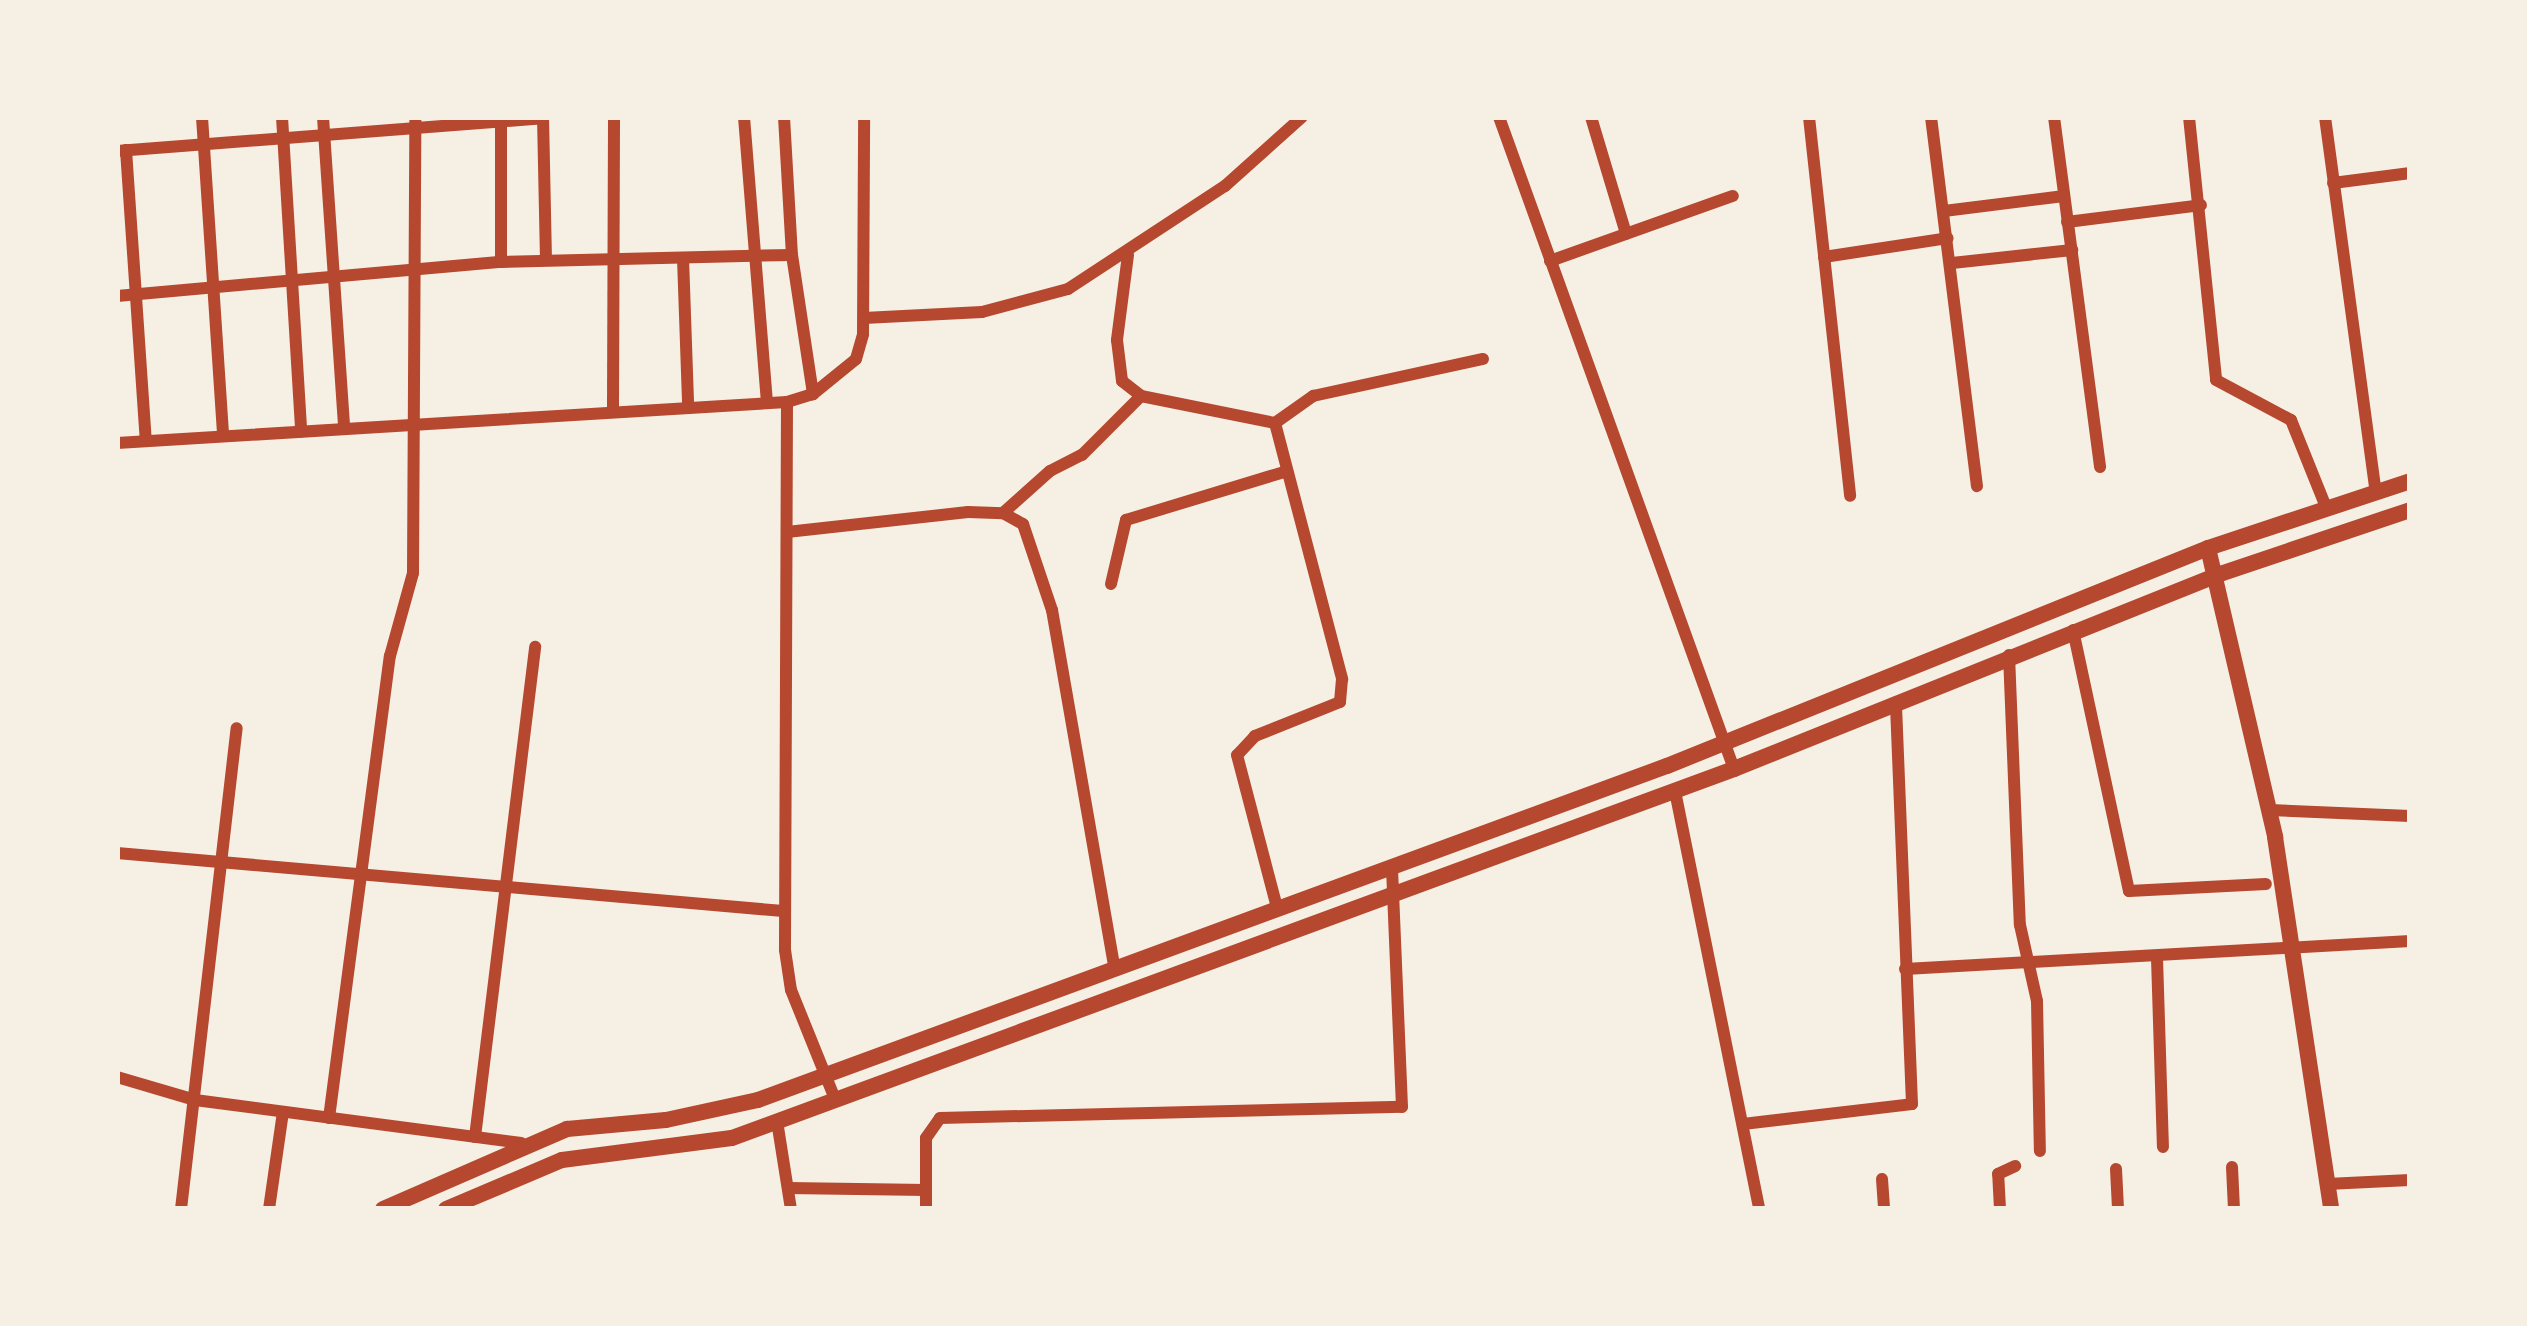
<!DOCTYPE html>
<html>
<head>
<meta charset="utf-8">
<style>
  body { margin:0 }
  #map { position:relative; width:2527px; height:1326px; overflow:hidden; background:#f6efe4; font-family:"Roboto Condensed",sans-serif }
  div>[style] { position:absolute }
  .minor>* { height:12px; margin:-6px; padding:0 6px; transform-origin:6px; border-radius:6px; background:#b5482f }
  .tertiary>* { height:16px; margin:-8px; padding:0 8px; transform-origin:8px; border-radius:8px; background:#b5482f }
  span { translate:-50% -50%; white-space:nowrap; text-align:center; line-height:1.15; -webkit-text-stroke:9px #f6efe4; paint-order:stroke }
  .frame { position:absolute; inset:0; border:120px solid #f6efe4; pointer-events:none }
</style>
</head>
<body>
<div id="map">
  <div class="minor">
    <i style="left:202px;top:117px;width:318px;rotate:86.2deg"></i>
    <i style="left:282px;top:117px;width:315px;rotate:86.5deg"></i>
    <i style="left:323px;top:117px;width:311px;rotate:86.1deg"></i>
    <i style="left:501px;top:117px;width:145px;rotate:90deg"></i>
    <i style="left:543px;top:117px;width:143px;rotate:88.8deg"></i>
    <i style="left:744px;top:117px;width:285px;rotate:85.4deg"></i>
    <i style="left:784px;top:117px;width:138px;rotate:86.7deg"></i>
    <i style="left:792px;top:255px;width:141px;rotate:81.4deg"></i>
    <i style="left:1499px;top:117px;width:693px;rotate:70.18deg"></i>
    <i style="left:1591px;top:117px;width:122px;rotate:73.3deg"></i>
    <i style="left:1809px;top:117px;width:381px;rotate:83.8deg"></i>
    <i style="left:1931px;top:117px;width:372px;rotate:82.9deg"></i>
    <i style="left:2054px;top:117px;width:353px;rotate:82.5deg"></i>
    <i style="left:2189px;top:117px;width:264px;rotate:84.1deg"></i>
    <i style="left:2216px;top:380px;width:85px;rotate:28.1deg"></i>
    <i style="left:2291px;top:420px;width:94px;rotate:68.1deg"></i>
    <i style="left:2325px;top:117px;width:378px;rotate:82.3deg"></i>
    <i style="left:126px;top:150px;width:291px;rotate:86.1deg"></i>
    <i style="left:117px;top:151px;width:427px;rotate:-4.4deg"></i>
    <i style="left:2333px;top:183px;width:78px;rotate:-7.4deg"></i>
    <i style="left:1944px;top:211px;width:121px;rotate:-7.1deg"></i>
    <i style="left:2067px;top:222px;width:135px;rotate:-7.2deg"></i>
    <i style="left:1128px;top:255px;width:86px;rotate:97.4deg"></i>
    <i style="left:1117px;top:340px;width:41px;rotate:83deg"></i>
    <i style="left:1122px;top:381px;width:24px;rotate:38deg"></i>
    <i style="left:1141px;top:396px;width:137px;rotate:11.4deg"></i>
    <i style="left:1275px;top:423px;width:265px;rotate:75.3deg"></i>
    <i style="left:1342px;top:679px;width:23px;rotate:95deg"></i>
    <i style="left:1340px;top:702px;width:92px;rotate:158.2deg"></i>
    <i style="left:1255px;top:736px;width:26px;rotate:133deg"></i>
    <i style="left:1237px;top:755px;width:157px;rotate:75.3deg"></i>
    <i style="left:1824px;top:257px;width:125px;rotate:-8.7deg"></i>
    <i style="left:683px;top:258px;width:146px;rotate:88deg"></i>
    <i style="left:1550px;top:261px;width:194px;rotate:-19.6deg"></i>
    <i style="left:1952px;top:263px;width:121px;rotate:-6.2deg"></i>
    <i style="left:117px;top:296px;width:386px;rotate:-5.1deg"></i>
    <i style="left:501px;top:262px;width:291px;rotate:-1.4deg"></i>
    <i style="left:864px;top:318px;width:118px;rotate:-2.9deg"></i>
    <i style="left:982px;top:312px;width:89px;rotate:-15deg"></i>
    <i style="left:1068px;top:289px;width:188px;rotate:-33.3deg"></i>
    <i style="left:1225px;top:186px;width:103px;rotate:-41.9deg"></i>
    <i style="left:787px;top:402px;width:548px;rotate:90.21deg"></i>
    <i style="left:785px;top:950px;width:40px;rotate:81.5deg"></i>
    <i style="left:791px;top:990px;width:118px;rotate:68deg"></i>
    <i style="left:613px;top:408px;width:291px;rotate:-89.8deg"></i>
    <i style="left:1275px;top:423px;width:47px;rotate:-35.4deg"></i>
    <i style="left:1313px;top:396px;width:174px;rotate:-12.3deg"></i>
    <i style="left:117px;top:443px;width:671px;rotate:-3.5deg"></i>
    <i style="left:787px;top:402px;width:27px;rotate:-17deg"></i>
    <i style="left:813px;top:394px;width:55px;rotate:-39.1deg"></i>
    <i style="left:856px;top:359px;width:26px;rotate:-74deg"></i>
    <i style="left:863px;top:334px;width:217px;rotate:-89.7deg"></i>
    <i style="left:1003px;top:513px;width:63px;rotate:-41.8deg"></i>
    <i style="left:1050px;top:471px;width:36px;rotate:-27deg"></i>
    <i style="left:1082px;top:455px;width:83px;rotate:-45deg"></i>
    <i style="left:787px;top:532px;width:182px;rotate:-6.3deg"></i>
    <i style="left:968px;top:512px;width:35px;rotate:2deg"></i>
    <i style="left:1003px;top:513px;width:23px;rotate:29deg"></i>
    <i style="left:1023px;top:524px;width:91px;rotate:71.4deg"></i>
    <i style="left:1052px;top:610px;width:359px;rotate:80.1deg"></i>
    <i style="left:1111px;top:584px;width:66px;rotate:-76.8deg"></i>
    <i style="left:1126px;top:520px;width:168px;rotate:-16.9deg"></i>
    <i style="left:2073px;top:630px;width:267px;rotate:77.9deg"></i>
    <i style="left:2129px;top:891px;width:137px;rotate:-2.9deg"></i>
    <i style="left:2009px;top:655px;width:270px;rotate:87.7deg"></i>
    <i style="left:2020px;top:925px;width:78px;rotate:77.4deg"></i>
    <i style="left:2037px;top:1001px;width:150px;rotate:88.9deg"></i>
    <i style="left:1675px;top:791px;width:426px;rotate:78.6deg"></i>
    <i style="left:2270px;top:810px;width:140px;rotate:2.5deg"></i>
    <i style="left:117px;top:853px;width:669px;rotate:4.98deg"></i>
    <i style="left:2157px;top:958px;width:189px;rotate:88.2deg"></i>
    <i style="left:1905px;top:969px;width:506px;rotate:-3.17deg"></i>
    <i style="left:117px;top:1077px;width:81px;rotate:16.4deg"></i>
    <i style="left:195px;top:1100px;width:329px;rotate:7.5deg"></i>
    <i style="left:329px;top:1118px;width:466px;rotate:-82.5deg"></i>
    <i style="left:390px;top:656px;width:86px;rotate:-74.5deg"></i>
    <i style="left:413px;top:573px;width:456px;rotate:-89.7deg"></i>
    <i style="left:777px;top:1121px;width:89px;rotate:81deg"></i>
    <i style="left:1743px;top:1124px;width:170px;rotate:-6.7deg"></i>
    <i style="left:1912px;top:1104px;width:402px;rotate:-92.3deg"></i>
    <i style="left:475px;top:1137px;width:494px;rotate:-83deg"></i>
    <i style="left:2232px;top:1167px;width:42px;rotate:87.3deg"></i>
    <i style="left:2116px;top:1169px;width:40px;rotate:87.1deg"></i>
    <i style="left:1882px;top:1179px;width:30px;rotate:86deg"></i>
    <i style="left:2327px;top:1184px;width:83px;rotate:-2.8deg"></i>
    <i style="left:788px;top:1188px;width:138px;rotate:0.8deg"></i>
    <i style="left:181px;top:1209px;width:484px;rotate:-83.4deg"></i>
    <i style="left:269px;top:1209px;width:98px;rotate:-81.8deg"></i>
    <i style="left:926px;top:1209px;width:71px;rotate:-90deg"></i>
    <i style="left:926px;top:1138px;width:24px;rotate:-55deg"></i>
    <i style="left:940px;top:1118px;width:462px;rotate:-1.4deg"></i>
    <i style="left:1402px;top:1107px;width:241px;rotate:-92.4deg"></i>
    <i style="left:2000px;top:1209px;width:35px;rotate:-93deg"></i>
    <i style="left:1998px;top:1174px;width:19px;rotate:-25deg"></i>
  </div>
  <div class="tertiary">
    <i style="left:2208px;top:548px;width:297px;rotate:76.9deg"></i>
    <i style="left:2275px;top:837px;width:376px;rotate:81.4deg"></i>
    <i style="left:383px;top:1209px;width:201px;rotate:-23.5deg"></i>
    <i style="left:567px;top:1129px;width:99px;rotate:-5.2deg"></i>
    <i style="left:666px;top:1120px;width:94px;rotate:-12.3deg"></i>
    <i style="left:758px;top:1100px;width:968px;rotate:-20.18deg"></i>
    <i style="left:1667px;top:766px;width:583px;rotate:-21.95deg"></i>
    <i style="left:2208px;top:548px;width:213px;rotate:-18.3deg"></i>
    <i style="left:446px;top:1209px;width:126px;rotate:-22.9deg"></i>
    <i style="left:562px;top:1160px;width:171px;rotate:-7.4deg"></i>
    <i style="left:732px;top:1138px;width:1068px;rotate:-20.22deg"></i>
    <i style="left:1734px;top:769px;width:524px;rotate:-21.86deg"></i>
    <i style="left:2220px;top:574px;width:200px;rotate:-18.6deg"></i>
  </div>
  <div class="frame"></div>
</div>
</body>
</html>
